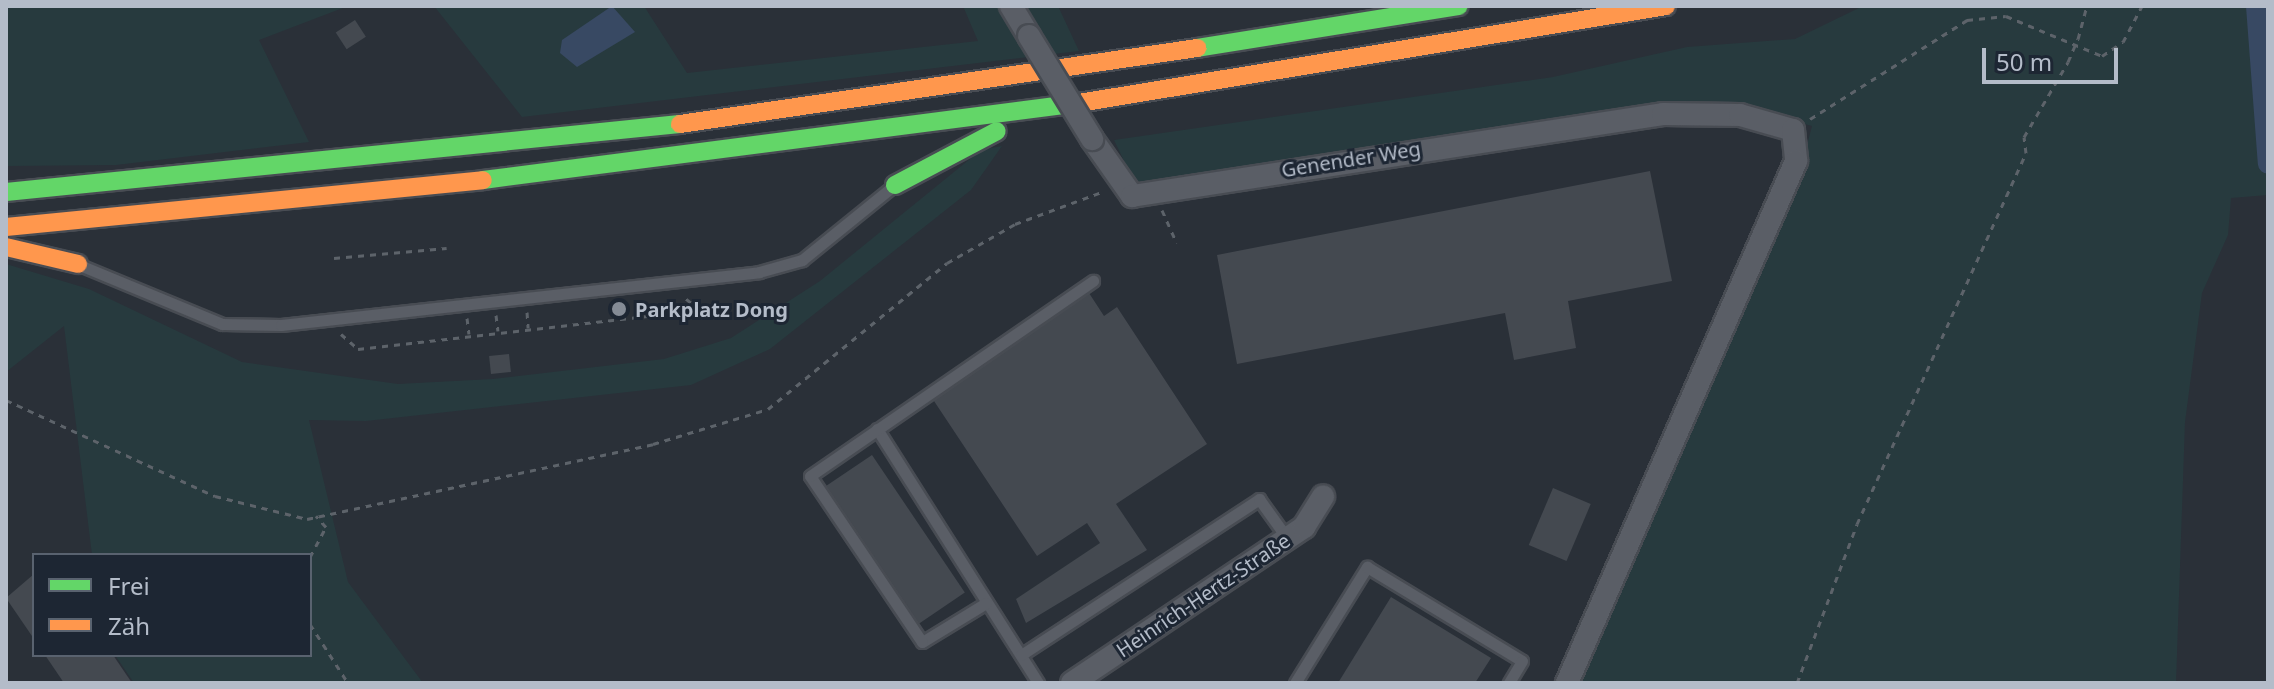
<!DOCTYPE html>
<html>
<head>
<meta charset="utf-8">
<style>
  body { margin:0 }
  #map { position:relative; width:2274px; height:689px; overflow:hidden; background:#2a3038; font-family:"Noto Sans",sans-serif }
  div>[style] { position:absolute }
  .green>* { inset:0; background:#273a3e }
  .water>* { inset:0; background:#384963 }
  .canal>* { height:20px; margin:-10px; padding:0 10px; transform-origin:10px; border-radius:10px; background:#384963 }
  .building>* { inset:0; background:#444950; transform-origin:0 0 }
  .path>* { height:3px; margin-top:-1.5px; transform-origin:0; background:repeating-linear-gradient(90deg,#5d636a 0 6px,transparent 0 12px) }
  .roads { filter:drop-shadow(2px 0 #484c53) drop-shadow(-2px 0 #484c53) drop-shadow(0 2px #484c53) drop-shadow(0 -2px #484c53) }
  .lane>* { height:11px; margin:-5.5px; padding:0 5.5px; transform-origin:5.5px; border-radius:5.5px; background:#5a5e66 }
  .street>* { height:22px; margin:-11px; padding:0 11px; transform-origin:11px; border-radius:11px; background:#5a5e66 }
  .fast>* { height:18px; margin:-9px; padding:0 9px; transform-origin:9px; border-radius:9px; background:#63d668 }
  .slow>* { height:18px; margin:-9px; padding:0 9px; transform-origin:9px; border-radius:9px; background:#ff974d }
  .path-bridge>* { height:3px; margin-top:-1.5px; transform-origin:0; background:repeating-linear-gradient(90deg,#5d636a 0 6px,transparent 0 12px) }
  .bridges { filter:drop-shadow(2px 0 #484c53) drop-shadow(-2px 0 #484c53) drop-shadow(0 2px #484c53) drop-shadow(0 -2px #484c53) }
  .street-bridge>* { height:22px; margin:-11px; padding:0 11px; transform-origin:11px; border-radius:11px; background:#5a5e66 }
  .dots>* { width:22px; height:22px; translate:-50% -50%; box-sizing:border-box; border:4px solid #1d2633; border-radius:50% }
  span { translate:-50% -50%; white-space:nowrap; text-align:center; line-height:1.15; -webkit-text-stroke:6px #1d2633; paint-order:stroke }
  .street-label { font-size:20px; color:#b4bcc9 }
  .poi-label { font-size:20px; color:#b4bcc9; font-weight:700 }
  .left { translate:0 -50%; text-align:left }
  .frame { position:absolute; inset:0; border:8px solid #b4bcc9; pointer-events:none }
  .legend { position:absolute; left:32px; top:553px; width:280px; height:104px; box-sizing:border-box; background:#1d2633; border:2px solid #59626f; margin:0; padding:10px 14px; list-style:none; font-size:24px; color:#b4bcc9 }
  .legend li { display:flex; align-items:center; gap:16px; height:40px }
  .legend b { width:40px; border:2px solid #59626f }
  .scale { position:absolute; left:1982px; top:48px; width:136px; height:36px; box-sizing:border-box; border:4px solid #b4bcc9; border-top:0; padding-left:10px; font-size:24px; line-height:28px; white-space:nowrap; color:#b4bcc9; -webkit-text-stroke:6px #1d2633; paint-order:stroke }
</style>
</head>
<body>
<div id="map">
  <div class="green">
    <i style="clip-path:polygon(6px 6px,348px 6px,259px 40px,309px 142px,116px 165px,6px 166px)"></i>
    <i style="clip-path:polygon(434px 6px,644px 6px,687px 73px,978px 41px,963px 6px,1058px 6px,1079px 51px,522px 117px)"></i>
    <i style="clip-path:polygon(1863px 6px,2268px 6px,2268px 195px,2231px 198px,2228px 235px,2202px 293px,2185px 422px,2176px 683px,1578px 683px,1802px 164px,1812px 126px,1734px 104px,1659px 105px,1136px 186px,1114px 140px,1553px 77px,1687px 47px,1795px 39px)"></i>
    <i style="clip-path:polygon(1002px 146px,971px 190px,770px 349px,691px 385px,366px 421px,309px 420px,348px 582px,423px 683px,134px 683px,115px 655px,310px 655px,310px 555px,92px 555px,64px 326px,6px 372px,6px 264px,89px 289px,242px 362px,398px 384px,493px 379px,664px 359px,731px 338px,820px 281px,981px 150px)"></i>
  </div>
  <div class="water">
    <i style="clip-path:polygon(612px 6px,635px 32px,577px 67px,560px 53px,562px 40px)"></i>
  </div>
  <div class="canal">
    <i style="left:2256px;top:6px;width:158px;rotate:85.7deg"></i>
  </div>
  <div class="building">
    <i style="left:355px;top:20px;width:20px;height:23px;rotate:57deg"></i>
    <i style="clip-path:polygon(1650px 171px,1672px 281px,1568px 301px,1576px 348px,1514px 360px,1505px 313px,1237px 364px,1217px 255px)"></i>
    <i style="clip-path:polygon(1089px 293px,1104px 316px,1117px 307px,1207px 444px,1116px 504px,1147px 550px,1026px 623px,1016px 599px,1100px 543px,1087px 523px,1037px 556px,932px 398px)"></i>
    <i style="left:509px;top:354px;width:18px;height:20px;rotate:84deg"></i>
    <i style="left:872px;top:455px;width:166px;height:55px;rotate:56deg"></i>
    <i style="left:1553px;top:488px;width:41px;height:62px;rotate:23deg"></i>
    <i style="clip-path:polygon(34px 574px,34px 639px,6px 598px)"></i>
    <i style="clip-path:polygon(1391px 597px,1491px 658px,1475px 683px,1338px 683px)"></i>
    <i style="clip-path:polygon(45px 655px,113px 655px,132px 683px,64px 683px)"></i>
  </div>
  <div class="path">
    <i style="left:2078px;top:39px;width:34px;rotate:-75deg"></i>
    <i style="left:1810px;top:119px;width:186px;rotate:-32.2deg"></i>
    <i style="left:1967px;top:20px;width:39px;rotate:-6deg"></i>
    <i style="left:2006px;top:16px;width:104px;rotate:22.6deg"></i>
    <i style="left:2102px;top:56px;width:25px;rotate:-34deg"></i>
    <i style="left:2123px;top:42px;width:41px;rotate:-62.2deg"></i>
    <i style="left:1162px;top:210px;width:36px;rotate:66deg"></i>
    <i style="left:334px;top:258px;width:113px;rotate:-5.1deg"></i>
    <i style="left:527px;top:312px;width:16px;rotate:86deg"></i>
    <i style="left:496px;top:315px;width:16px;rotate:83deg"></i>
    <i style="left:467px;top:318px;width:16px;rotate:83deg"></i>
    <i style="left:341px;top:334px;width:23px;rotate:41deg"></i>
    <i style="left:358px;top:349px;width:344px;rotate:-6.5deg"></i>
    <i style="left:700px;top:310px;width:22px;rotate:-141deg"></i>
    <i style="left:6px;top:400px;width:230px;rotate:24.7deg"></i>
    <i style="left:215px;top:496px;width:95px;rotate:14deg"></i>
    <i style="left:307px;top:519px;width:354px;rotate:-12.2deg"></i>
    <i style="left:653px;top:444px;width:120px;rotate:-16.9deg"></i>
    <i style="left:768px;top:409px;width:231px;rotate:-39.2deg"></i>
    <i style="left:947px;top:263px;width:78px;rotate:-29.8deg"></i>
    <i style="left:1015px;top:224px;width:95px;rotate:-20.3deg"></i>
    <i style="left:310px;top:557px;width:34px;rotate:-62deg"></i>
    <i style="left:326px;top:527px;width:15px;rotate:-132deg"></i>
    <i style="left:310px;top:624px;width:70px;rotate:57.2deg"></i>
    <i style="left:1797px;top:683px;width:170px;rotate:-69.3deg"></i>
    <i style="left:1857px;top:524px;width:408px;rotate:-65.5deg"></i>
    <i style="left:2026px;top:153px;width:16px;rotate:-97deg"></i>
    <i style="left:2024px;top:137px;width:87px;rotate:-59.6deg"></i>
  </div>
  <div class="roads">
    <div class="lane">
      <i style="left:82px;top:266px;width:152px;rotate:22.5deg"></i>
      <i style="left:222px;top:324px;width:59px;rotate:1deg"></i>
      <i style="left:281px;top:325px;width:481px;rotate:-6.3deg"></i>
      <i style="left:759px;top:272px;width:45px;rotate:-15.6deg"></i>
      <i style="left:802px;top:260px;width:114px;rotate:-39deg"></i>
      <i style="left:877px;top:429px;width:301px;rotate:57.6deg"></i>
      <i style="left:986px;top:603px;width:75px;rotate:148.6deg"></i>
      <i style="left:922px;top:642px;width:200px;rotate:-124deg"></i>
      <i style="left:810px;top:476px;width:344px;rotate:-34.6deg"></i>
      <i style="left:1021px;top:655px;width:285px;rotate:-33.2deg"></i>
      <i style="left:1259px;top:499px;width:48px;rotate:54.3deg"></i>
      <i style="left:1295px;top:683px;width:137px;rotate:-58.2deg"></i>
      <i style="left:1367px;top:567px;width:181px;rotate:31.2deg"></i>
      <i style="left:1522px;top:661px;width:26px;rotate:121deg"></i>
    </div>
    <div class="street">
      <i style="left:1011px;top:6px;width:35px;rotate:59deg"></i>
      <i style="left:1092px;top:139px;width:70px;rotate:54.9deg"></i>
      <i style="left:1132px;top:196px;width:537px;rotate:-8.78deg"></i>
      <i style="left:1663px;top:114px;width:77px;rotate:0.7deg"></i>
      <i style="left:1740px;top:115px;width:55px;rotate:15.8deg"></i>
      <i style="left:1793px;top:130px;width:31px;rotate:84deg"></i>
      <i style="left:1796px;top:161px;width:570px;rotate:113.69deg"></i>
      <i style="left:1072px;top:683px;width:280px;rotate:-33.9deg"></i>
      <i style="left:1304px;top:527px;width:36px;rotate:-58deg"></i>
    </div>
    <div class="fast">
      <i style="left:1197px;top:48px;width:265px;rotate:-9.1deg"></i>
      <i style="left:483px;top:180px;width:601px;rotate:-7.36deg"></i>
      <i style="left:895px;top:185px;width:115px;rotate:-27.9deg"></i>
      <i style="left:6px;top:192px;width:677px;rotate:-5.76deg"></i>
    </div>
    <div class="slow">
      <i style="left:1079px;top:103px;width:595px;rotate:-9.38deg"></i>
      <i style="left:680px;top:124px;width:523px;rotate:-8.36deg"></i>
      <i style="left:6px;top:227px;width:479px;rotate:-5.6deg"></i>
      <i style="left:6px;top:247px;width:74px;rotate:13.3deg"></i>
    </div>
  </div>
  <div class="path-bridge">
    <i style="left:2068px;top:62px;width:25px;rotate:-67deg"></i>
  </div>
  <div class="bridges">
    <div class="street-bridge">
      <i style="left:1029px;top:36px;width:121px;rotate:58.5deg"></i>
    </div>
  </div>
  <div class="dots">
    <i style="left:619px;top:309px;background:#848b96"></i>
  </div>
  <div class="street-label">
    <span style="left:1351px;top:159px;rotate:-9deg">Genender Weg</span>
    <span style="left:1203px;top:595px;rotate:-34deg">Heinrich-Hertz-Straße</span>
  </div>
  <div class="poi-label">
    <span class="left" style="left:635px;top:309px">Parkplatz Dong</span>
  </div>
  <div class="frame"></div>
  <ul class="legend">
  <li><b style="height:10px;background:#63d668"></b>Frei</li>
  <li><b style="height:10px;background:#ff974d"></b>Zäh</li>
  </ul>
  <div class="scale">50 m</div>
</div>
</body>
</html>
